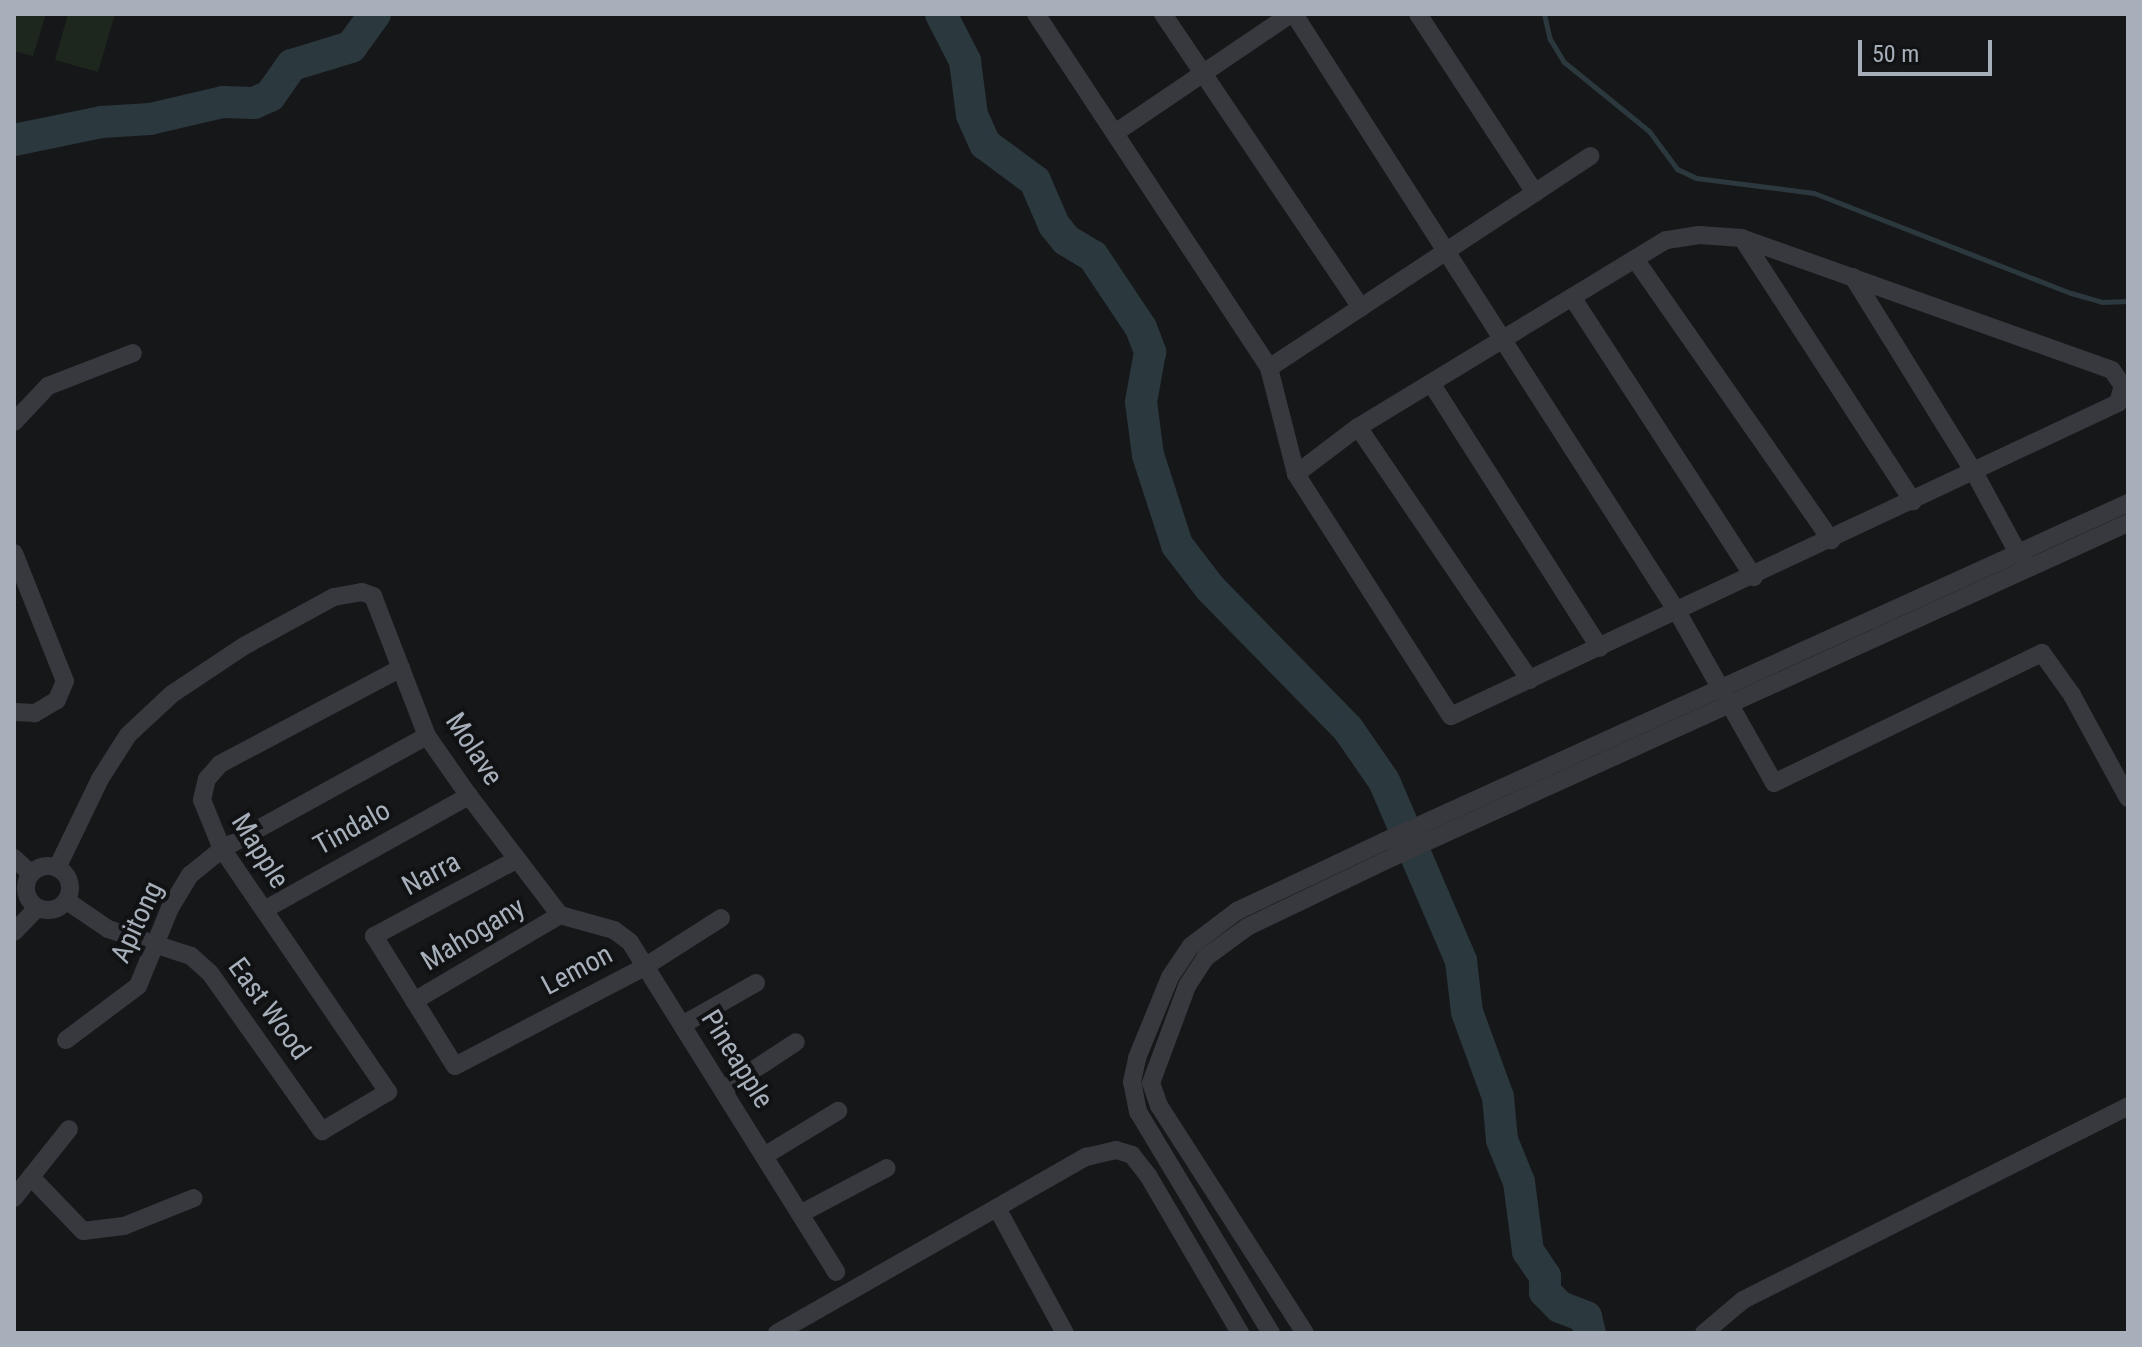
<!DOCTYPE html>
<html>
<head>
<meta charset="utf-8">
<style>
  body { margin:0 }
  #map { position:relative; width:2142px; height:1347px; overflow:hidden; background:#161719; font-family:"Roboto Condensed",sans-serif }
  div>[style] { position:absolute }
  .green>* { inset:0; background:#1e271e }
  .stream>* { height:5px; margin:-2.5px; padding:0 2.5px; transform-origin:2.5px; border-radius:2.5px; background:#2b383e }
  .river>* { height:32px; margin:-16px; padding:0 16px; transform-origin:16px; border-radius:16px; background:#2b383e }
  .street>* { height:18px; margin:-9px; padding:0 9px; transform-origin:9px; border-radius:9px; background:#37393e }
  .street>.ring { margin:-9px; padding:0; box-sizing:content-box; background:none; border:18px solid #37393e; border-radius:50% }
  span { translate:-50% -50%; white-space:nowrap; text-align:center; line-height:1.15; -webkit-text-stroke:8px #111214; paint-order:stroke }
  .street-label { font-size:28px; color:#a7b0ba }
  .frame { position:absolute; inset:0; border:16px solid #a7b0ba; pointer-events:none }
  .scale { position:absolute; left:1858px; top:40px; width:134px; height:36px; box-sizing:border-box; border:4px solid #a7b0ba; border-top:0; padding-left:10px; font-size:24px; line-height:28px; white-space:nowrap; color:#a7b0ba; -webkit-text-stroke:6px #111214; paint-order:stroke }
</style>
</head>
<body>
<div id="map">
  <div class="green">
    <i style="clip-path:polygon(14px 14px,46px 14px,33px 56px,14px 51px)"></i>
    <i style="clip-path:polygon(68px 14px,115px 14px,98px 72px,55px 60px)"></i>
  </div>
  <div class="stream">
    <i style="left:1544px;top:14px;width:26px;rotate:77deg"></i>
    <i style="left:1550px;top:39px;width:27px;rotate:59deg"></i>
    <i style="left:1564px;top:62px;width:109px;rotate:39.1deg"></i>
    <i style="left:1649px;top:131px;width:47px;rotate:53.6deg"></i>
    <i style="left:1677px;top:169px;width:21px;rotate:25deg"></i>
    <i style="left:1696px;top:178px;width:119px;rotate:7.2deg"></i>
    <i style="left:1814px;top:193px;width:276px;rotate:21.3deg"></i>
    <i style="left:2071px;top:293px;width:32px;rotate:16deg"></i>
    <i style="left:2102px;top:302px;width:26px;rotate:-2deg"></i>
  </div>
  <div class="river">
    <i style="left:941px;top:14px;width:53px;rotate:62.9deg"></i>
    <i style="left:965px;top:61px;width:54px;rotate:82.6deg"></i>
    <i style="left:972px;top:115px;width:32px;rotate:66deg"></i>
    <i style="left:985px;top:144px;width:62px;rotate:36.5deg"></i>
    <i style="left:1035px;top:181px;width:48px;rotate:66.6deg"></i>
    <i style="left:1054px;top:225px;width:19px;rotate:51deg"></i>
    <i style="left:1066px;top:240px;width:31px;rotate:31deg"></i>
    <i style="left:1093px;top:256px;width:87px;rotate:56.3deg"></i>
    <i style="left:1141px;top:328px;width:26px;rotate:69deg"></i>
    <i style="left:1150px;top:352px;width:51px;rotate:100.2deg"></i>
    <i style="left:1141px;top:402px;width:53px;rotate:82.5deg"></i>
    <i style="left:1148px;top:455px;width:95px;rotate:72.1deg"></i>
    <i style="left:1177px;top:545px;width:54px;rotate:52.5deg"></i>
    <i style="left:1210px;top:588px;width:197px;rotate:45.6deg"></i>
    <i style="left:1348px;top:729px;width:63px;rotate:55.3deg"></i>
    <i style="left:1384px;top:781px;width:196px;rotate:66.8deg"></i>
    <i style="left:1461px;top:961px;width:51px;rotate:83.3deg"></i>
    <i style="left:1467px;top:1012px;width:90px;rotate:70deg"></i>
    <i style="left:1498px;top:1097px;width:43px;rotate:84.7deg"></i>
    <i style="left:1502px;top:1140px;width:45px;rotate:68deg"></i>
    <i style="left:1519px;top:1182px;width:70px;rotate:82.6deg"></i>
    <i style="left:1528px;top:1251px;width:30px;rotate:56deg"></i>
    <i style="left:1545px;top:1276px;width:16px;rotate:90deg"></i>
    <i style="left:1545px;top:1292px;width:21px;rotate:45deg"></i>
    <i style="left:1560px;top:1307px;width:28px;rotate:21deg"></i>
    <i style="left:1586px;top:1317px;width:16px;rotate:76deg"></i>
    <i style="left:14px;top:140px;width:90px;rotate:-11.6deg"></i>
    <i style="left:102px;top:122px;width:48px;rotate:-3.6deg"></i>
    <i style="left:150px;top:119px;width:75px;rotate:-13.1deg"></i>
    <i style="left:223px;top:102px;width:31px;rotate:2deg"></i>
    <i style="left:254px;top:103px;width:17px;rotate:-24deg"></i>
    <i style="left:270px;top:96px;width:38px;rotate:-55deg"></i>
    <i style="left:292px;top:65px;width:62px;rotate:-17deg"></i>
    <i style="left:351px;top:47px;width:41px;rotate:-54deg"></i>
  </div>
  <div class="street">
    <i style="left:1036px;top:14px;width:424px;rotate:56.6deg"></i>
    <i style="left:1269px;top:368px;width:109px;rotate:75.7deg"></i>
    <i style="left:1296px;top:474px;width:287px;rotate:57.4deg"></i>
    <i style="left:1451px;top:716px;width:737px;rotate:-25.14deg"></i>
    <i style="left:2118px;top:403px;width:18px;rotate:-74deg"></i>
    <i style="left:2123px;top:386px;width:19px;rotate:-125deg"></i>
    <i style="left:2112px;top:370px;width:393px;rotate:-160.4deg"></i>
    <i style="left:1742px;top:238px;width:43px;rotate:-176deg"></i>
    <i style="left:1699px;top:235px;width:33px;rotate:171deg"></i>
    <i style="left:1666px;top:240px;width:360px;rotate:148.7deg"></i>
    <i style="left:1358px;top:427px;width:78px;rotate:142.8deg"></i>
    <i style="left:1163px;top:14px;width:354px;rotate:56deg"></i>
    <i style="left:1294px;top:14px;width:712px;rotate:57.34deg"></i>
    <i style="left:1678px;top:613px;width:195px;rotate:60.5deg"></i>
    <i style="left:1774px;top:783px;width:298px;rotate:-25.9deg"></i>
    <i style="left:2042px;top:653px;width:52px;rotate:54.5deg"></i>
    <i style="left:2072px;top:695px;width:117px;rotate:61.5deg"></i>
    <i style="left:1418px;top:14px;width:214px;rotate:56.8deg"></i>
    <i style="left:1115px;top:133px;width:212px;rotate:-34.1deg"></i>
    <i style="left:1742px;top:238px;width:314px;rotate:57deg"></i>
    <i style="left:1635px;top:259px;width:343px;rotate:55.1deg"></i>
    <i style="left:1853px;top:277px;width:229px;rotate:58.2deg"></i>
    <i style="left:1974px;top:472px;width:105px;rotate:61.5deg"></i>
    <i style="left:1572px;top:297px;width:334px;rotate:57deg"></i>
    <i style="left:1269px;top:368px;width:385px;rotate:-33.4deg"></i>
    <i style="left:1431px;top:383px;width:314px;rotate:57.5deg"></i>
    <i style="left:14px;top:422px;width:50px;rotate:-46.6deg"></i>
    <i style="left:48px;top:386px;width:91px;rotate:-21.2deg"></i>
    <i style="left:1358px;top:427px;width:306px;rotate:55.8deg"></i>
    <i style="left:14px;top:553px;width:138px;rotate:68.3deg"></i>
    <i style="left:65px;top:681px;width:21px;rotate:113deg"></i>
    <i style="left:57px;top:700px;width:26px;rotate:149deg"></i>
    <i style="left:35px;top:713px;width:21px;rotate:-177deg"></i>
    <i style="left:14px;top:858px;width:23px;rotate:43deg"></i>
    <i style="left:514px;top:861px;width:159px;rotate:151.8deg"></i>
    <i style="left:374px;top:936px;width:153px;rotate:58.1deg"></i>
    <i style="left:455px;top:1066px;width:216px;rotate:-27.6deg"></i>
    <i style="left:646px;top:966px;width:89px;rotate:-32.6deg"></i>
    <i class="ring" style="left:26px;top:866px;width:26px;height:26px"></i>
    <i style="left:57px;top:868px;width:99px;rotate:-64.2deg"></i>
    <i style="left:100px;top:779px;width:52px;rotate:-57.5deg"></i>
    <i style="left:128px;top:735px;width:60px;rotate:-43deg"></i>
    <i style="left:172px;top:694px;width:87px;rotate:-33.7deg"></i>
    <i style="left:244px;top:646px;width:102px;rotate:-28.6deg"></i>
    <i style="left:334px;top:597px;width:28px;rotate:-10deg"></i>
    <i style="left:362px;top:592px;width:12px;rotate:20deg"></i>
    <i style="left:373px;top:596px;width:150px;rotate:68.9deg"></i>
    <i style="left:427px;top:736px;width:73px;rotate:55deg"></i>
    <i style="left:469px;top:796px;width:150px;rotate:52.6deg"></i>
    <i style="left:560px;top:915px;width:56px;rotate:15.5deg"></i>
    <i style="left:614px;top:930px;width:20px;rotate:37deg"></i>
    <i style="left:630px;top:942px;width:389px;rotate:58deg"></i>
    <i style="left:67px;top:901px;width:50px;rotate:34.3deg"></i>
    <i style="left:108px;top:929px;width:87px;rotate:18deg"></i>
    <i style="left:191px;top:956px;width:25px;rotate:42deg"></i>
    <i style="left:210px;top:973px;width:194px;rotate:54.7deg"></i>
    <i style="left:322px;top:1131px;width:77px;rotate:-30.6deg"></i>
    <i style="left:388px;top:1092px;width:294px;rotate:-124.3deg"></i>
    <i style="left:222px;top:849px;width:53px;rotate:-112.2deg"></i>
    <i style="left:202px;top:800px;width:22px;rotate:-77deg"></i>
    <i style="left:207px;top:779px;width:20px;rotate:-49deg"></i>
    <i style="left:220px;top:764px;width:205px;rotate:-27.9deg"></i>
    <i style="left:264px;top:910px;width:235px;rotate:-29.1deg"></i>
    <i style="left:14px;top:932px;width:33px;rotate:-46deg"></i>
    <i style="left:414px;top:1001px;width:169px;rotate:-30.5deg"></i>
    <i style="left:682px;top:1025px;width:85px;rotate:-29.6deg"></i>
    <i style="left:66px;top:1040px;width:90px;rotate:-36.9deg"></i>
    <i style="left:138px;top:986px;width:84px;rotate:-67.7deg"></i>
    <i style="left:170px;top:908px;width:39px;rotate:-59deg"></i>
    <i style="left:190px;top:875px;width:41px;rotate:-39.1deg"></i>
    <i style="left:222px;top:849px;width:234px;rotate:-28.9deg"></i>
    <i style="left:723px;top:1090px;width:87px;rotate:-33.3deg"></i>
    <i style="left:764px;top:1156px;width:87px;rotate:-31.3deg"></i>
    <i style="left:31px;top:1177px;width:75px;rotate:46.1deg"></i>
    <i style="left:83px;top:1231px;width:41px;rotate:-7deg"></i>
    <i style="left:124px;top:1226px;width:75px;rotate:-21.8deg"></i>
    <i style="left:14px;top:1198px;width:88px;rotate:-51.4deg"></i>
    <i style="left:997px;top:1208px;width:142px;rotate:61.5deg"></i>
    <i style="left:800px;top:1214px;width:98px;rotate:-27.9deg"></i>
    <i style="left:777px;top:1333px;width:356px;rotate:-29.7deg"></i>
    <i style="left:1086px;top:1157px;width:31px;rotate:-13deg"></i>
    <i style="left:1116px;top:1150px;width:17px;rotate:17deg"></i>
    <i style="left:1132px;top:1155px;width:28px;rotate:52deg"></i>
    <i style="left:1149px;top:1177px;width:181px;rotate:59.7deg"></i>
    <i style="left:1271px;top:1333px;width:258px;rotate:-121deg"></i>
    <i style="left:1138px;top:1112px;width:31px;rotate:-101deg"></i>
    <i style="left:1132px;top:1082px;width:25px;rotate:-78deg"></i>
    <i style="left:1137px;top:1058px;width:87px;rotate:-67.8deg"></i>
    <i style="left:1170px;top:977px;width:37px;rotate:-56deg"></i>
    <i style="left:1191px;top:946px;width:58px;rotate:-37.3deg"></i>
    <i style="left:1237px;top:911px;width:164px;rotate:-25.3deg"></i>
    <i style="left:1385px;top:841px;width:816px;rotate:-24.46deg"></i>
    <i style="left:1305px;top:1333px;width:270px;rotate:-122.7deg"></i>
    <i style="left:1159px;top:1106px;width:24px;rotate:-109deg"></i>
    <i style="left:1151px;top:1083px;width:103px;rotate:-69.6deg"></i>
    <i style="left:1187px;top:986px;width:33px;rotate:-57deg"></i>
    <i style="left:1205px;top:958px;width:52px;rotate:-36.4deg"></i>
    <i style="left:1247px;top:927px;width:162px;rotate:-25.6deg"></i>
    <i style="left:1393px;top:857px;width:807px;rotate:-24.44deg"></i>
    <i style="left:1704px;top:1333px;width:51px;rotate:-40.2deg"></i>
    <i style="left:1743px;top:1300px;width:431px;rotate:-26.7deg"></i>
  </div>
  <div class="street-label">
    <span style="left:474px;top:749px;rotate:57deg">Molave</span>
    <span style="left:352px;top:828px;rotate:-29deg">Tindalo</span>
    <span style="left:260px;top:851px;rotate:58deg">Mapple</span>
    <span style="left:431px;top:874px;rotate:-28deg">Narra</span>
    <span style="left:137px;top:922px;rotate:-65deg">Apitong</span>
    <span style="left:473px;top:934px;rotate:-31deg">Mahogany</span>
    <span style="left:577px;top:970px;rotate:-28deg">Lemon</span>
    <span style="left:269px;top:1009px;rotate:54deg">East Wood</span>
    <span style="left:737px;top:1059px;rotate:58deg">Pineapple</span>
  </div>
  <div class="frame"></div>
  <div class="scale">50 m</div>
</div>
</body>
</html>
